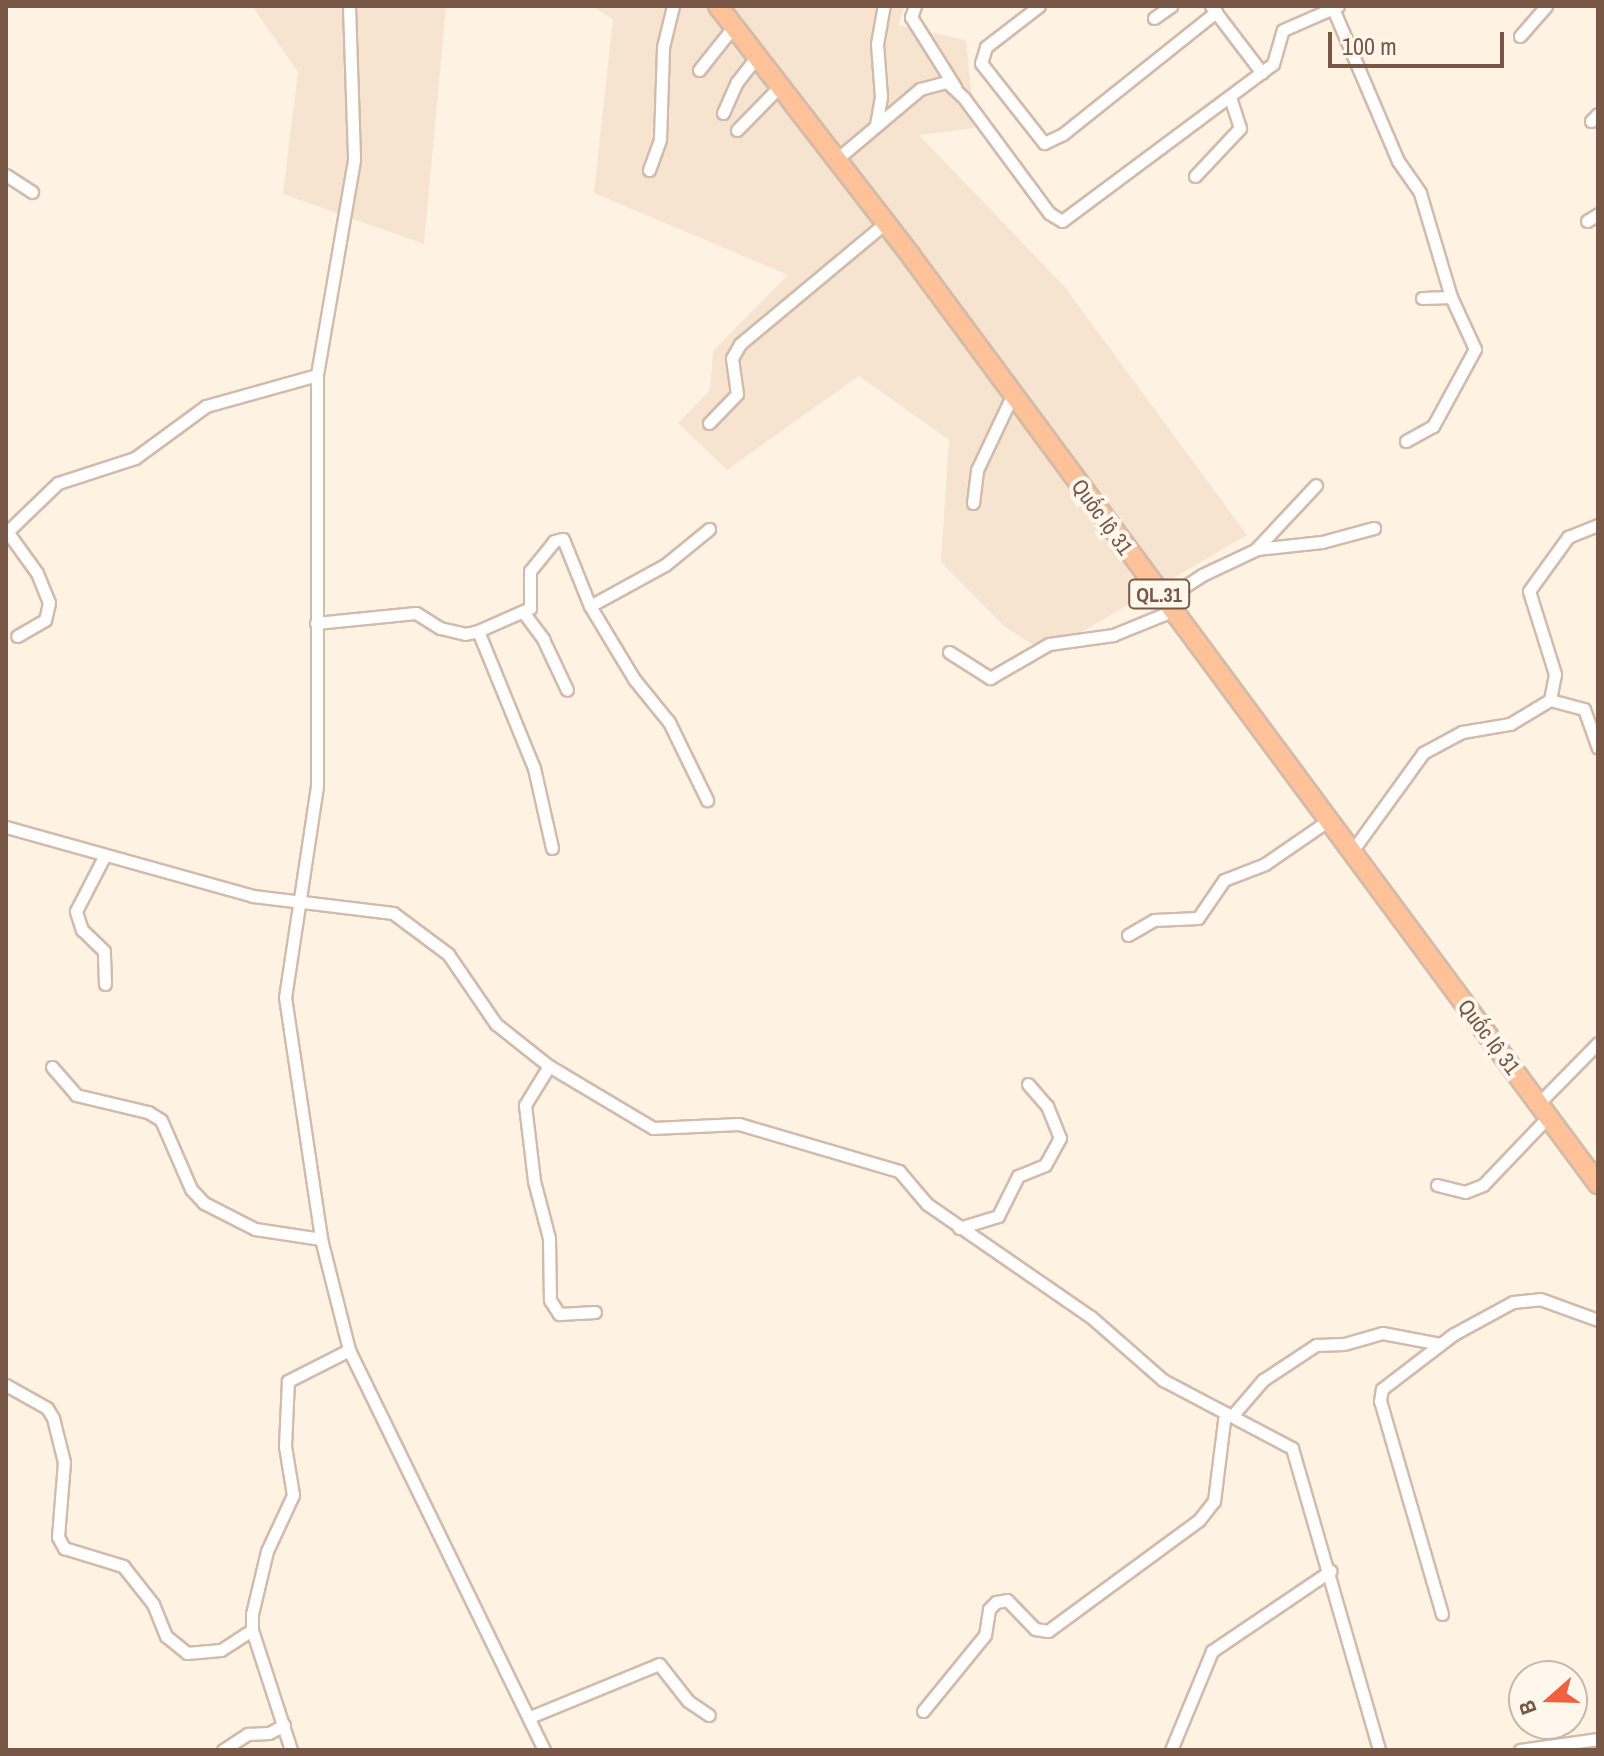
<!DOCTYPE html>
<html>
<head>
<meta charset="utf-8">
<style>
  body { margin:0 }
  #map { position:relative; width:1604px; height:1756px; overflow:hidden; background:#fef3e3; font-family:"Archivo Narrow",sans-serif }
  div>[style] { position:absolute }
  .residential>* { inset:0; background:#f6e4d1 }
  .roads { filter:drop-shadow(2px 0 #d2bbab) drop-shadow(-2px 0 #d2bbab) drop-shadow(0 2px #d2bbab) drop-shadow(0 -2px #d2bbab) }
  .minor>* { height:11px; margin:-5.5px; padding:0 5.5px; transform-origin:5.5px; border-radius:5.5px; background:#fff }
  .trunk>* { height:18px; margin:-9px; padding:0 9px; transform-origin:9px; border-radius:9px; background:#fec198 }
  span { translate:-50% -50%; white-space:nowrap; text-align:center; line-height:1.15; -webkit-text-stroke:8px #fff7eb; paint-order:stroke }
  .shield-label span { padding:2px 6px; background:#fff7eb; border:2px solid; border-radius:6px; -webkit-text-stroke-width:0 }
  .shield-label { font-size:20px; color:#785747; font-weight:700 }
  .street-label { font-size:22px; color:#785747 }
  .frame { position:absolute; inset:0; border:8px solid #785747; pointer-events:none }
  .north { position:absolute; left:1508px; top:1660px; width:80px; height:80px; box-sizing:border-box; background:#fff7eb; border:2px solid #c9b7a9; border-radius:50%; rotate:250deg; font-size:22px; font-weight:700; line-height:32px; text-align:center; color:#785747 }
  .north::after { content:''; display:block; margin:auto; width:28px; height:36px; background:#f1603f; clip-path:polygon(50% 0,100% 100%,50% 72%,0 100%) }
  .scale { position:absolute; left:1328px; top:32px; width:176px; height:36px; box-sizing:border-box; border:4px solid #785747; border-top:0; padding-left:10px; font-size:24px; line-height:28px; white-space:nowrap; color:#785747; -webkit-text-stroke:6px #fff7eb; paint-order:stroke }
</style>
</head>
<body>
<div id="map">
  <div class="residential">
    <i style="clip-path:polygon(252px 6px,446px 6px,424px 244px,283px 194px,298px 72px)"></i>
    <i style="clip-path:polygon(591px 6px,905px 6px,898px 25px,966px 40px,975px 128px,919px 135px,1064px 286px,1247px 535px,1046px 653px,1005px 627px,941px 562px,949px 440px,859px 376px,727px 470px,678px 423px,710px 390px,713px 351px,788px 275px,594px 193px,613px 19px)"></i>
  </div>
  <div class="roads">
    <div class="minor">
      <i style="left:349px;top:6px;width:154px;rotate:88.1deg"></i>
      <i style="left:354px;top:160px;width:218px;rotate:99.8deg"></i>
      <i style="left:317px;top:375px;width:411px;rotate:90deg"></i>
      <i style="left:317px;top:786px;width:213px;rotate:98.6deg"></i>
      <i style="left:285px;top:997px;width:245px;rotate:81.5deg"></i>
      <i style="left:321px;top:1239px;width:114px;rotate:75.8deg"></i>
      <i style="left:349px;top:1350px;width:445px;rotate:64deg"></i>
      <i style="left:915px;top:6px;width:12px;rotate:110deg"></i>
      <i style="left:911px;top:17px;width:83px;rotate:57.8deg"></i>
      <i style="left:1039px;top:6px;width:67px;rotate:142.3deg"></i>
      <i style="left:986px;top:47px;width:17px;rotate:107deg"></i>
      <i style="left:981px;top:63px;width:102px;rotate:51.8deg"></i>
      <i style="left:1044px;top:143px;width:21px;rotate:-25deg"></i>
      <i style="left:1063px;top:134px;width:196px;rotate:-38.6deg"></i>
      <i style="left:1211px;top:6px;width:84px;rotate:52.7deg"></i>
      <i style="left:1334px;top:11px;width:163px;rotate:66.9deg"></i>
      <i style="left:1398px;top:161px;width:39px;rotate:55deg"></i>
      <i style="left:1420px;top:193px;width:109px;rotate:73.4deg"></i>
      <i style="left:1451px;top:297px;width:57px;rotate:65.2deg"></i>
      <i style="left:1475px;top:349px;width:88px;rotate:118.6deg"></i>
      <i style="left:1433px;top:426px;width:31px;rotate:151deg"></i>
      <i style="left:1154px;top:18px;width:21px;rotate:-35deg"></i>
      <i style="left:1520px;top:36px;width:40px;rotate:-49deg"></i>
      <i style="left:699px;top:70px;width:56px;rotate:-51.5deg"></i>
      <i style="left:723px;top:113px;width:34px;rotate:-66deg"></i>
      <i style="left:737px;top:82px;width:33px;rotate:-52deg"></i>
      <i style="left:1591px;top:121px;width:10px;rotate:-45deg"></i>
      <i style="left:876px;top:125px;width:28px;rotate:-80deg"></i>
      <i style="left:881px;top:97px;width:53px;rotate:-94.3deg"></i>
      <i style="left:877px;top:44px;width:39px;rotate:-80deg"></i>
      <i style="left:737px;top:130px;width:62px;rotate:-45.7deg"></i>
      <i style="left:837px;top:159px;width:109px;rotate:-40.1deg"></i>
      <i style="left:920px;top:89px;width:28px;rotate:-15deg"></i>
      <i style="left:947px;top:82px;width:23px;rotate:43deg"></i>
      <i style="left:964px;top:98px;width:143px;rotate:53.5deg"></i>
      <i style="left:1049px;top:213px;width:15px;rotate:32deg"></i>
      <i style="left:1062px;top:221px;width:263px;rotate:-36.7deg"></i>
      <i style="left:1273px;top:64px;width:35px;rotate:-74deg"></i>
      <i style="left:1283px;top:30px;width:60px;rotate:-23.6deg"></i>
      <i style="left:649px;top:170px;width:33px;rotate:-70deg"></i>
      <i style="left:660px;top:139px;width:92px;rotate:-88.1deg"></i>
      <i style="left:663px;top:47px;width:42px;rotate:-76.3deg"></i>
      <i style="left:6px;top:175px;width:31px;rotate:33deg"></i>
      <i style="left:1195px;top:176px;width:66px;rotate:-46.8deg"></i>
      <i style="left:1240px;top:128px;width:32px;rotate:-108deg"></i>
      <i style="left:1587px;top:221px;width:13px;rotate:-32deg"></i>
      <i style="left:1422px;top:298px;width:29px;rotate:-2deg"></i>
      <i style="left:709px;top:423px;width:40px;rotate:-46deg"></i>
      <i style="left:737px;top:394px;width:36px;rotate:-98deg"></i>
      <i style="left:732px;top:358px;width:16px;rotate:-60deg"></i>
      <i style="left:740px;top:344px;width:189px;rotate:-39.8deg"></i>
      <i style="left:973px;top:503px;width:33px;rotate:-83deg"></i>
      <i style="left:977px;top:470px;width:84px;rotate:-64.7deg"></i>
      <i style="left:6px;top:530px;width:53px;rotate:54.2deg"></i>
      <i style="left:37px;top:573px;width:32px;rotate:68deg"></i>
      <i style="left:49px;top:603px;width:17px;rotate:103deg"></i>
      <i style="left:45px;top:620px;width:32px;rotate:150deg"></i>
      <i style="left:6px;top:533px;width:72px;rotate:-43.9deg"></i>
      <i style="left:58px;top:483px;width:81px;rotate:-18deg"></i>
      <i style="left:135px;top:458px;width:88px;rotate:-36.2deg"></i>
      <i style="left:206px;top:406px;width:115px;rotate:-15.6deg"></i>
      <i style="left:1257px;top:548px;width:86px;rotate:-46.9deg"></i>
      <i style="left:1164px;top:600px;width:45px;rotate:-33.3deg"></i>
      <i style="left:1202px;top:575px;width:61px;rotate:-25.3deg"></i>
      <i style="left:1257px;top:549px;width:65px;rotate:-6.1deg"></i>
      <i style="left:1322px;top:542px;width:54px;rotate:-15.1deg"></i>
      <i style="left:590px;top:606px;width:85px;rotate:-28.7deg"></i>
      <i style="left:665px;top:565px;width:57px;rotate:-39.3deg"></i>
      <i style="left:523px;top:612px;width:34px;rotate:53deg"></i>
      <i style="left:543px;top:639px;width:56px;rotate:64.8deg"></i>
      <i style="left:316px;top:623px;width:100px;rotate:-5.7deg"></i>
      <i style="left:416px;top:613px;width:28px;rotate:32deg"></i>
      <i style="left:440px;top:628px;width:26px;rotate:13deg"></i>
      <i style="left:465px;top:634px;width:13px;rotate:-13deg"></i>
      <i style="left:478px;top:631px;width:57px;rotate:-23.9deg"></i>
      <i style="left:530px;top:608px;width:37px;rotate:-90deg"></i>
      <i style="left:530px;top:571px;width:38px;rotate:-51deg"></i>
      <i style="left:554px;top:541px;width:9px;rotate:-13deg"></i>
      <i style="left:563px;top:539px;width:72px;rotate:68.1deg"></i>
      <i style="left:590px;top:606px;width:85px;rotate:58.9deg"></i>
      <i style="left:634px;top:679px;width:55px;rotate:50.9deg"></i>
      <i style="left:669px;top:722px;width:87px;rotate:64deg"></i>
      <i style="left:478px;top:631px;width:148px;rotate:67.8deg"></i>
      <i style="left:534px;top:768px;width:82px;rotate:77.3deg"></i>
      <i style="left:949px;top:652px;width:49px;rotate:32.4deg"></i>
      <i style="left:990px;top:678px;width:68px;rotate:-30deg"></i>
      <i style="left:1049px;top:644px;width:65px;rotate:-8deg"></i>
      <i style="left:1113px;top:635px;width:64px;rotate:-22.1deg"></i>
      <i style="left:1550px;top:700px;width:35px;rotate:15deg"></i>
      <i style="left:1584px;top:709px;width:41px;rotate:70.3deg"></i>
      <i style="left:6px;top:827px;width:256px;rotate:15.6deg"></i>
      <i style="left:253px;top:896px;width:141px;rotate:6.9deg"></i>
      <i style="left:393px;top:913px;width:69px;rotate:36.7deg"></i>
      <i style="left:448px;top:954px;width:85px;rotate:55.6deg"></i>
      <i style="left:496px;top:1024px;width:68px;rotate:38.4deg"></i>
      <i style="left:549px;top:1066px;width:121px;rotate:30.8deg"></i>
      <i style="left:653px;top:1128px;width:86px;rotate:-2.7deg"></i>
      <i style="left:739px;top:1124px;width:167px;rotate:16.4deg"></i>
      <i style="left:899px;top:1171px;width:43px;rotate:49.7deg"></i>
      <i style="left:927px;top:1204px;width:199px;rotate:34.6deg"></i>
      <i style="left:1091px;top:1317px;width:96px;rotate:41.2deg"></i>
      <i style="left:1163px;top:1380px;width:146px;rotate:27.8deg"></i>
      <i style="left:1292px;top:1448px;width:314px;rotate:73.9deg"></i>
      <i style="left:1350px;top:854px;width:125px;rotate:-54.1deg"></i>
      <i style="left:1423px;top:753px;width:44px;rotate:-28.3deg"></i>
      <i style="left:1462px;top:732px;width:49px;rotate:-9.5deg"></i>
      <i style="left:1510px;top:724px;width:47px;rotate:-31deg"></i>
      <i style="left:1550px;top:700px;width:26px;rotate:-79deg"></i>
      <i style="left:1555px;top:674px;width:87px;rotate:-107.4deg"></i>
      <i style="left:1529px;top:591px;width:67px;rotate:-54.2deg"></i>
      <i style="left:1568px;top:537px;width:32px;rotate:-22deg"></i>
      <i style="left:1128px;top:935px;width:30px;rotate:-30deg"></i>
      <i style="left:1154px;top:920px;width:44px;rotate:-2.6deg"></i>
      <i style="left:1198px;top:918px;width:46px;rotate:-55.6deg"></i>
      <i style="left:1224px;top:880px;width:44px;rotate:-21.3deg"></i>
      <i style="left:1265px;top:864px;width:74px;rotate:-34.5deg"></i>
      <i style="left:105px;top:984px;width:33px;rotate:-92deg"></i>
      <i style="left:104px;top:951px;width:30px;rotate:-136deg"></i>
      <i style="left:82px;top:930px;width:20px;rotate:-108deg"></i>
      <i style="left:76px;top:911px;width:63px;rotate:-62.6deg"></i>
      <i style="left:549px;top:1066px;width:46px;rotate:121.6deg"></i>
      <i style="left:525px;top:1105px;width:77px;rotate:83.2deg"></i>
      <i style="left:534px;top:1181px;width:59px;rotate:75.3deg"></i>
      <i style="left:549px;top:1238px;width:62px;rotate:89.1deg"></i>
      <i style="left:550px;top:1300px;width:17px;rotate:57deg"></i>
      <i style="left:559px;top:1314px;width:36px;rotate:-3deg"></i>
      <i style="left:52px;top:1067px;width:37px;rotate:49deg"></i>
      <i style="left:76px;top:1095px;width:74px;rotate:13.3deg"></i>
      <i style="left:148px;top:1112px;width:15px;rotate:32deg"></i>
      <i style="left:161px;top:1120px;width:75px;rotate:66.5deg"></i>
      <i style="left:191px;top:1189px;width:19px;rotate:47deg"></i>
      <i style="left:204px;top:1203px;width:57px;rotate:27deg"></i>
      <i style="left:255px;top:1229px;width:67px;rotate:8.6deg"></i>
      <i style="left:1539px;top:1103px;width:84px;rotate:-45.5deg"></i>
      <i style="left:1437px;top:1185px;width:29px;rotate:14deg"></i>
      <i style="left:1465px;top:1192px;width:19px;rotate:-21deg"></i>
      <i style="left:1483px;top:1185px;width:95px;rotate:-46.3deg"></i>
      <i style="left:959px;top:1228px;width:41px;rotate:-17.1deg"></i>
      <i style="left:998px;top:1216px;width:45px;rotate:-63.4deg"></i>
      <i style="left:1018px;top:1176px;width:29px;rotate:-22deg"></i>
      <i style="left:1045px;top:1165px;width:31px;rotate:-61deg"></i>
      <i style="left:1060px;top:1138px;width:35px;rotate:-112deg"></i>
      <i style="left:1047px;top:1106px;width:29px;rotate:-131deg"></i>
      <i style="left:6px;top:1385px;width:47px;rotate:29.3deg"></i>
      <i style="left:47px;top:1408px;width:12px;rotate:59deg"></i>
      <i style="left:53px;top:1418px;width:45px;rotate:76deg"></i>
      <i style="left:64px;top:1462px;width:75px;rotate:94.6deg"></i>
      <i style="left:58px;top:1537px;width:13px;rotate:61deg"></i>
      <i style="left:64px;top:1548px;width:62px;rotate:17deg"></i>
      <i style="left:123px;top:1566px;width:48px;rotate:51.7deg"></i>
      <i style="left:153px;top:1604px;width:35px;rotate:68deg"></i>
      <i style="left:166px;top:1636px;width:27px;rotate:39deg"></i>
      <i style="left:187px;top:1653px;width:34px;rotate:-5deg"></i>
      <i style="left:221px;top:1650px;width:37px;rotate:-33deg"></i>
      <i style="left:1232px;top:1416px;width:48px;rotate:-49.3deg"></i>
      <i style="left:1263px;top:1380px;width:64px;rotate:-33.4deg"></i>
      <i style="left:1316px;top:1345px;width:28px;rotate:-2deg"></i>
      <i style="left:1344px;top:1344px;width:40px;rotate:-16deg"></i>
      <i style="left:1382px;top:1333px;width:59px;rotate:10.7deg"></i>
      <i style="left:1442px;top:1614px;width:222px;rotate:-106.2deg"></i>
      <i style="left:1380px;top:1401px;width:12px;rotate:-81deg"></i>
      <i style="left:1382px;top:1389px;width:91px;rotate:-37.4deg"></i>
      <i style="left:1454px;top:1334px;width:67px;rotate:-28.5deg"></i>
      <i style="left:1513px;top:1302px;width:27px;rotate:-6deg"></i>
      <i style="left:1540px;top:1299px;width:62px;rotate:19.9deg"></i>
      <i style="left:923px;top:1711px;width:98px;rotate:-50.8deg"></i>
      <i style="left:985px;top:1635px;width:26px;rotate:-81deg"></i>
      <i style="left:989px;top:1609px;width:10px;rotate:-45deg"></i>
      <i style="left:996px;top:1602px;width:11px;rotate:-10deg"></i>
      <i style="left:1007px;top:1600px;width:40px;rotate:46deg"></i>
      <i style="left:1035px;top:1629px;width:13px;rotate:9deg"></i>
      <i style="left:1048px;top:1631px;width:187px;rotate:-36.3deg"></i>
      <i style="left:1199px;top:1520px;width:24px;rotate:-52deg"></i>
      <i style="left:1214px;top:1501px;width:89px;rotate:-82.9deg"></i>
      <i style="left:530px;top:1717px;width:139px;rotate:-22.3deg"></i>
      <i style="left:659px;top:1664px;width:47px;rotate:51.9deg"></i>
      <i style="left:688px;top:1701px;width:25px;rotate:34deg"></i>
      <i style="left:223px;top:1750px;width:30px;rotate:-33deg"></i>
      <i style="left:248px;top:1734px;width:21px;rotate:-3deg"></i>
      <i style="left:269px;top:1733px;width:17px;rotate:-28deg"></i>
      <i style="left:291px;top:1750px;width:126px;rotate:-108deg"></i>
      <i style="left:252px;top:1630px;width:16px;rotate:-90deg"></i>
      <i style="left:252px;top:1614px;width:65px;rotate:-76.6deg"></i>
      <i style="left:267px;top:1551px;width:62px;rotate:-65.1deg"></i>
      <i style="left:293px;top:1495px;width:50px;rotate:-99.3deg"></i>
      <i style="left:285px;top:1446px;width:65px;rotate:-87.4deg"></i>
      <i style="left:288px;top:1381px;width:68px;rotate:-26.9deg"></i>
      <i style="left:1171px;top:1750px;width:107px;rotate:-67.5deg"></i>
      <i style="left:1212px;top:1651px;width:143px;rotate:-34.1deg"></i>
      <i style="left:1520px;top:1750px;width:79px;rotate:-8deg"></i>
    </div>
    <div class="trunk">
      <i style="left:718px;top:6px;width:316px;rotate:52.3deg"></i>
      <i style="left:911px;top:256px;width:1155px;rotate:53.49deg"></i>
    </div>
  </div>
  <div class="shield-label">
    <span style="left:1159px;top:594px">QL.31</span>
  </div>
  <div class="street-label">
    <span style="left:1102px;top:517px;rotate:54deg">Quốc lộ 31</span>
    <span style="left:1489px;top:1037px;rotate:53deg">Quốc lộ 31</span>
  </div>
  <div class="frame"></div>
  <div class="north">B</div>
  <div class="scale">100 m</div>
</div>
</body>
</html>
